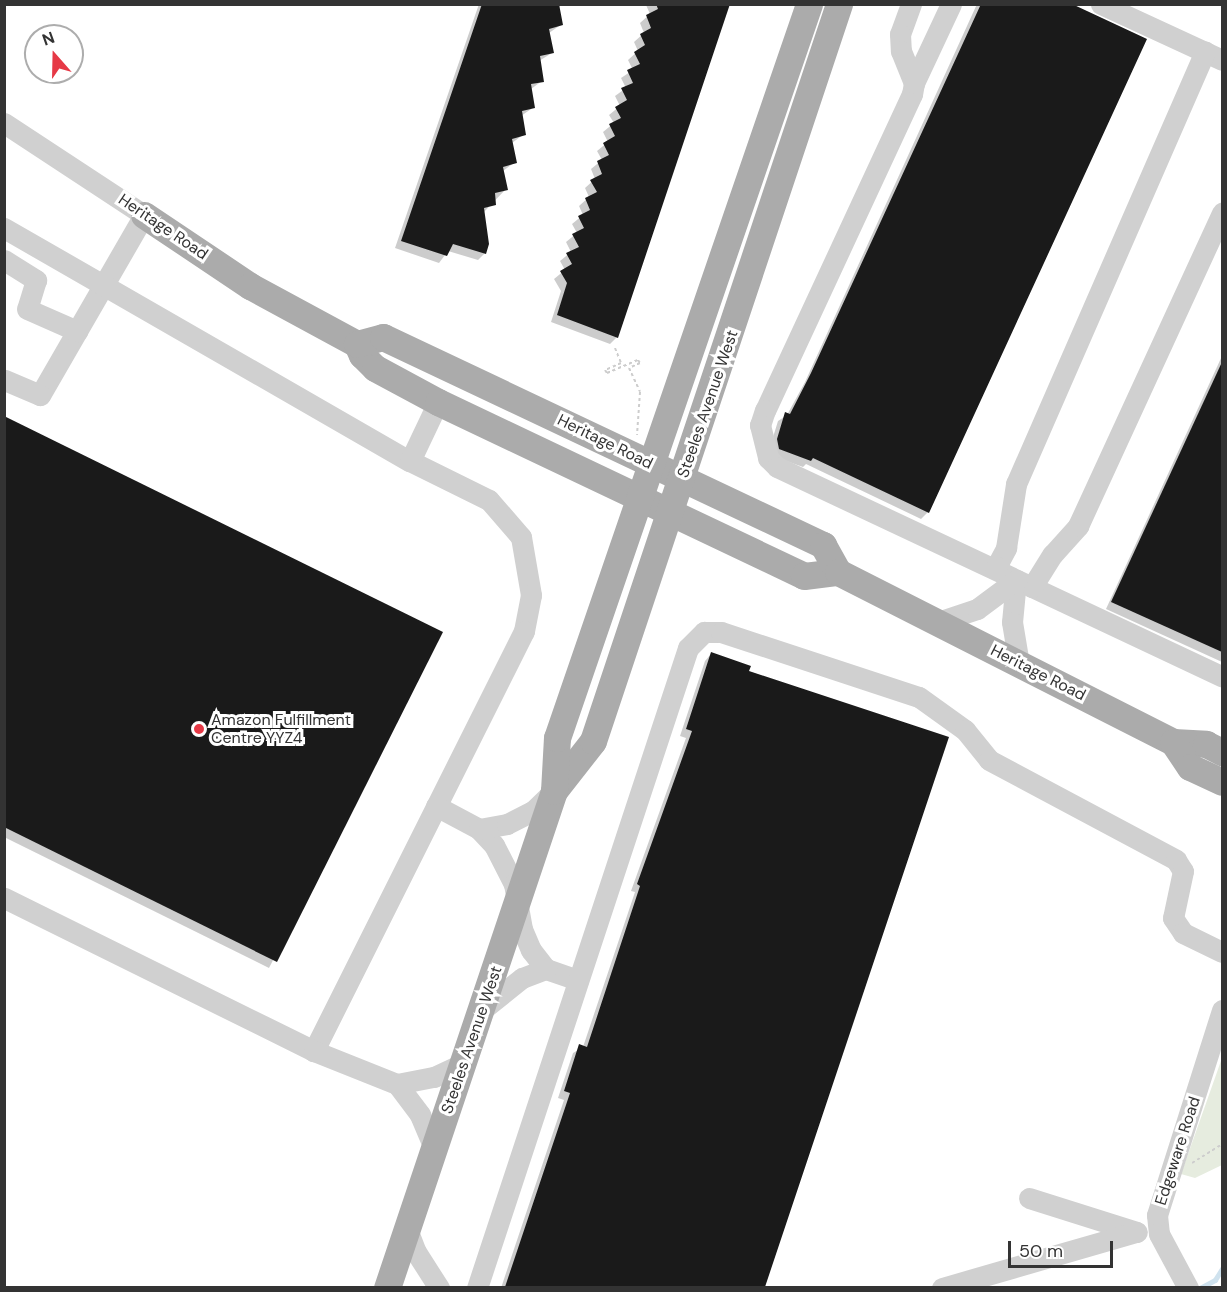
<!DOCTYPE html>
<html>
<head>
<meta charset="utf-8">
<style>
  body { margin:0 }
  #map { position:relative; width:1227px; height:1292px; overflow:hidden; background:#fff; font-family:"DM Sans",sans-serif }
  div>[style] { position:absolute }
  .green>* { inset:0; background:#e6ecdf }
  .shadow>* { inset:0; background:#0003 }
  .stream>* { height:4.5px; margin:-2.25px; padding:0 2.25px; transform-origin:2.25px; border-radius:2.25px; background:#cfe2ee }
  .building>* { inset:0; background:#1a1a1a }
  .path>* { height:2px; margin-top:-1px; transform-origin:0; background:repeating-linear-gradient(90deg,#cdcdcd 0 3px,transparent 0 6px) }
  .minor>* { height:21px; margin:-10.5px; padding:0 10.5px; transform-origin:10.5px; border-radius:10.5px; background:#d0d0d0 }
  .major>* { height:27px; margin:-13.5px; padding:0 13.5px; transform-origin:13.5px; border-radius:13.5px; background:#ababab }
  .dots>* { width:16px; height:16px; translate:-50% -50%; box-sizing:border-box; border:3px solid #fff; border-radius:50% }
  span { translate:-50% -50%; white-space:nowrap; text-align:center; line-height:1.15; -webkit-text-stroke:6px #fff; paint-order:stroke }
  .street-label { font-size:16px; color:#333 }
  .poi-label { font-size:16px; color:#333 }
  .left { translate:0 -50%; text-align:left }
  .frame { position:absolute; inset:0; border:6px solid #333; pointer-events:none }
  .north { position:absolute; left:24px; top:24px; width:60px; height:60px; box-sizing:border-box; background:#fff; border:2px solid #adadad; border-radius:50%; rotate:340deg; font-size:16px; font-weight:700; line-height:24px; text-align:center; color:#333 }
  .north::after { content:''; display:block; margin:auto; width:21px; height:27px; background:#e63946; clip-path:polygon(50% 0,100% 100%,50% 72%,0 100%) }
  .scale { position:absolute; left:1008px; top:1241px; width:105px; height:27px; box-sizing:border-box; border:3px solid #333; border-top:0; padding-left:8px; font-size:18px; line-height:21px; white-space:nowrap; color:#333; -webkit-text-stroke:4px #fff; paint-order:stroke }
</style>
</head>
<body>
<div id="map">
  <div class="green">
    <i style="clip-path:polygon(1222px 1058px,1222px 1165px,1195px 1178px,1181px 1174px)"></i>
  </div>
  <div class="shadow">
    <i style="clip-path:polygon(479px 4px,565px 4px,558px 7px,562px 24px,549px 33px,552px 53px,539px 61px,542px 81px,531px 89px,534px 107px,521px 116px,524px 134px,512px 143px,515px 162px,503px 171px,506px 189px,483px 213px,485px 253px,478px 260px,448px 251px,439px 263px,395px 248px)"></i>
    <i style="clip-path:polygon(728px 4px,617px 337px,610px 344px,551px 322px,561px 291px,554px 279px,565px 270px,560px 261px,571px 252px,566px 242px,577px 233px,572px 224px,583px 215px,579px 206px,589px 197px,585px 188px,595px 179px,591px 169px,602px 160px,597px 151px,608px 142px,603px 132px,614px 123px,609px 115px,620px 106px,615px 96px,626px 88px,621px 78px,633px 70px,628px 60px,638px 51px,634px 42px,644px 33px,640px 23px,650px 14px,646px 5px)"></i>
    <i style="clip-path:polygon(977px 4px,1070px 4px,928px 512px,921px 519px,806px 464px,803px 467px,772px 456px,770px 447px,778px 421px,787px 415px,805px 382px)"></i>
    <i style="clip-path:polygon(1222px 356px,1222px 662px,1106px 609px)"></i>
    <i style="clip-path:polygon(4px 418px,441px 633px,269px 968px,4px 837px)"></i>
    <i style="clip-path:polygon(711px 654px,748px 672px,947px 738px,763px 1288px,501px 1288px,564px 1100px,558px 1098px,573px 1053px,583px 1047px,635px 892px,631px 891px,686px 738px,680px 736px,705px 661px)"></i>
  </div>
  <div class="stream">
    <i style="left:1200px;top:1288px;width:17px;rotate:-28deg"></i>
    <i style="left:1215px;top:1280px;width:13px;rotate:-58deg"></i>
  </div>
  <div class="building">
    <i style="clip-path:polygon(482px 4px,559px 4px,563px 25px,549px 29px,554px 53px,540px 56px,544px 82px,531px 84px,535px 108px,522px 111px,526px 135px,512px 139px,517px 163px,503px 167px,508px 190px,495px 193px,496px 205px,484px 208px,489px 244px,486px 254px,453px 244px,447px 256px,401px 241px)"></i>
    <i style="clip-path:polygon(656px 4px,730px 4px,618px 338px,557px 315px,567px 283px,560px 271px,572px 264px,566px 253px,579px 247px,572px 234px,584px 228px,578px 216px,590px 210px,585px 198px,597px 192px,590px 180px,602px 174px,597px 161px,609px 155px,603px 143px,615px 136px,609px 124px,621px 118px,615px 107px,627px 100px,621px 88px,633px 83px,627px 70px,640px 64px,634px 52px,645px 45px,640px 34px,651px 28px,646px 15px,658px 9px)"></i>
    <i style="clip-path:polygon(981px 4px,1072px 4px,1147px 39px,929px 513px,813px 458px,811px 461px,779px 449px,777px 439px,785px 412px,790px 414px,811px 373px)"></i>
    <i style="clip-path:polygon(1222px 362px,1222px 652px,1111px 602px)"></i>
    <i style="clip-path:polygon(4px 416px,443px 632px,277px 962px,4px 827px)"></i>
    <i style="clip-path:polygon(711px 652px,751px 666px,749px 671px,949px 737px,765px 1287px,505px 1287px,570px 1093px,564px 1091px,579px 1044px,587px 1047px,640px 886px,637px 884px,692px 731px,686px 729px)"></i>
  </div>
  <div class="path">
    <i style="left:615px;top:348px;width:16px;rotate:68deg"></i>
    <i style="left:621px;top:363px;width:17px;rotate:156deg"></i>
    <i style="left:605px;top:370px;width:4px;rotate:56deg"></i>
    <i style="left:607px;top:373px;width:34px;rotate:-23deg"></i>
    <i style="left:638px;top:360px;width:4px;rotate:56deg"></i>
    <i style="left:640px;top:363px;width:12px;rotate:156deg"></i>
    <i style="left:629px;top:368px;width:26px;rotate:65deg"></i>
    <i style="left:640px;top:392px;width:43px;rotate:94deg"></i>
    <i style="left:1192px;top:1163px;width:36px;rotate:-32deg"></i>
  </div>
  <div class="minor">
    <i style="left:911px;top:4px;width:32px;rotate:110deg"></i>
    <i style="left:900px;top:34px;width:17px;rotate:87deg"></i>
    <i style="left:901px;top:51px;width:35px;rotate:68deg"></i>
    <i style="left:914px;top:83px;width:11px;rotate:100deg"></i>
    <i style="left:912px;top:94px;width:349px;rotate:114.9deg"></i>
    <i style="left:765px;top:410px;width:16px;rotate:108deg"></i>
    <i style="left:760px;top:425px;width:34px;rotate:76deg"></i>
    <i style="left:768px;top:458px;width:13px;rotate:45deg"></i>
    <i style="left:777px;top:467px;width:492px;rotate:25.2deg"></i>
    <i style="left:1101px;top:4px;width:133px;rotate:24.8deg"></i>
    <i style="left:914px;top:83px;width:87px;rotate:-64.9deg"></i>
    <i style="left:4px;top:123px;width:168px;rotate:33.3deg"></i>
    <i style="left:144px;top:215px;width:208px;rotate:120deg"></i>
    <i style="left:40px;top:395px;width:39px;rotate:-157deg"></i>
    <i style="left:4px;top:228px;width:468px;rotate:29.9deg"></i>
    <i style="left:410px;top:461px;width:88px;rotate:26.3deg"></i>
    <i style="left:489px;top:500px;width:49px;rotate:49.1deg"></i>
    <i style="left:521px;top:537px;width:59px;rotate:80.2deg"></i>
    <i style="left:531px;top:595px;width:37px;rotate:101deg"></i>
    <i style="left:524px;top:631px;width:470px;rotate:116.6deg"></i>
    <i style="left:314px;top:1051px;width:346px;rotate:-153.7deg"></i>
    <i style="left:4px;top:260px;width:38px;rotate:32deg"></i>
    <i style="left:36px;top:280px;width:30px;rotate:107deg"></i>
    <i style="left:27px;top:309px;width:55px;rotate:23.7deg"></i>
    <i style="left:410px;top:461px;width:65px;rotate:-64.6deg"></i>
    <i style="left:995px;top:569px;width:24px;rotate:-62deg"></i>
    <i style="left:1006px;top:548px;width:65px;rotate:-81.1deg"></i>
    <i style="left:1016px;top:484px;width:472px;rotate:-66.4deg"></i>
    <i style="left:1016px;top:580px;width:42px;rotate:95.4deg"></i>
    <i style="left:1012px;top:622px;width:43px;rotate:80.5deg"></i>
    <i style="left:1032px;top:587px;width:39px;rotate:-58deg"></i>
    <i style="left:1053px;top:554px;width:38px;rotate:-48deg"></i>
    <i style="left:1078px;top:526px;width:345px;rotate:-65.3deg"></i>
    <i style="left:938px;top:622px;width:41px;rotate:-18.4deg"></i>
    <i style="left:977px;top:609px;width:49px;rotate:-36.6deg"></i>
    <i style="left:436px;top:806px;width:49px;rotate:28.1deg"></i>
    <i style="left:479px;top:829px;width:22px;rotate:47deg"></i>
    <i style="left:494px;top:845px;width:44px;rotate:62.9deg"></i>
    <i style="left:514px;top:884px;width:46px;rotate:79.9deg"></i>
    <i style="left:522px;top:929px;width:23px;rotate:67deg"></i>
    <i style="left:531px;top:950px;width:24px;rotate:52deg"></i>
    <i style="left:546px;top:969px;width:34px;rotate:19deg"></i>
    <i style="left:479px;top:829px;width:28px;rotate:-10deg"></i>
    <i style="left:507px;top:824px;width:29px;rotate:-27deg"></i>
    <i style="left:533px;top:811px;width:29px;rotate:-44deg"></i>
    <i style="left:482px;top:1010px;width:51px;rotate:-38.7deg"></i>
    <i style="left:522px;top:978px;width:26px;rotate:-21deg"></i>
    <i style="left:314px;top:1051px;width:89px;rotate:21.7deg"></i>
    <i style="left:397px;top:1084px;width:38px;rotate:-11deg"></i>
    <i style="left:434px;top:1077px;width:33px;rotate:-25deg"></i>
    <i style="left:397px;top:1084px;width:39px;rotate:53deg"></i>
    <i style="left:420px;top:1115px;width:36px;rotate:67deg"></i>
    <i style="left:1029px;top:1198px;width:113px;rotate:17.5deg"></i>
    <i style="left:407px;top:1229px;width:25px;rotate:69deg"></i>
    <i style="left:416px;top:1252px;width:43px;rotate:57.4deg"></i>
    <i style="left:477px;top:1288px;width:674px;rotate:-71.75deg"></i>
    <i style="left:688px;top:648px;width:23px;rotate:-45deg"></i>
    <i style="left:704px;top:632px;width:17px"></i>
    <i style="left:721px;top:632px;width:208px;rotate:18.2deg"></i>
    <i style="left:919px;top:697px;width:57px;rotate:35.7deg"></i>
    <i style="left:965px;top:730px;width:38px;rotate:51deg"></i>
    <i style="left:989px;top:760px;width:212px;rotate:28.1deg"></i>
    <i style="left:1176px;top:860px;width:13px;rotate:58deg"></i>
    <i style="left:1183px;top:871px;width:48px;rotate:102deg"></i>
    <i style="left:1173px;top:918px;width:18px;rotate:56deg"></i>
    <i style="left:1183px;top:933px;width:43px;rotate:26deg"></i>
    <i style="left:942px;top:1288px;width:202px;rotate:-16.1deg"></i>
    <i style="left:1188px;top:1288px;width:61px;rotate:-118.2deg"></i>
    <i style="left:1159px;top:1234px;width:19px;rotate:-96deg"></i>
    <i style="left:1157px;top:1215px;width:215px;rotate:-72.4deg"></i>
  </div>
  <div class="major">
    <i style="left:144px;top:215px;width:128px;rotate:33.8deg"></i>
    <i style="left:250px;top:286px;width:122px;rotate:28.5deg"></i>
    <i style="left:357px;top:344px;width:12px;rotate:66deg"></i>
    <i style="left:362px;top:355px;width:18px;rotate:45deg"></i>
    <i style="left:375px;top:368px;width:72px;rotate:28.4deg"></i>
    <i style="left:438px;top:402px;width:405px;rotate:25.4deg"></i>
    <i style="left:804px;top:576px;width:34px;rotate:-7deg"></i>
    <i style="left:357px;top:344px;width:27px;rotate:-15deg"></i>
    <i style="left:383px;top:337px;width:487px;rotate:25.3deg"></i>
    <i style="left:823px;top:545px;width:31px;rotate:61deg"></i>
    <i style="left:838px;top:572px;width:376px;rotate:26.9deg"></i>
    <i style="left:1173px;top:742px;width:33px;rotate:3deg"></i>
    <i style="left:1206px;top:744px;width:18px;rotate:27deg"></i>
    <i style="left:1173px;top:742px;width:30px;rotate:56deg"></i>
    <i style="left:1190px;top:767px;width:35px;rotate:25deg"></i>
    <i style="left:554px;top:791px;width:63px;rotate:-52deg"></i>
    <i style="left:593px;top:741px;width:777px;rotate:-71.54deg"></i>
    <i style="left:387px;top:1288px;width:524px;rotate:-71.43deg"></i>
    <i style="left:554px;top:791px;width:53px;rotate:-86.8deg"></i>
    <i style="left:557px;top:738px;width:776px;rotate:-71.05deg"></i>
  </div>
  <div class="dots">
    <i style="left:199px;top:729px;background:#e63946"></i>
  </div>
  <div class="street-label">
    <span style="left:163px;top:227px;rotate:34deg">Heritage Road</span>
    <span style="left:708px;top:404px;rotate:-71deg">Steeles Avenue West</span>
    <span style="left:605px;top:442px;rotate:26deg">Heritage Road</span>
    <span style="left:1038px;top:673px;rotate:27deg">Heritage Road</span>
    <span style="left:472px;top:1040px;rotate:-71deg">Steeles Avenue West</span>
    <span style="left:1178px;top:1151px;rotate:-72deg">Edgeware Road</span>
  </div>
  <div class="poi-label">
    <span class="left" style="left:211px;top:729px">Amazon Fulfillment<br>Centre YYZ4</span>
  </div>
  <div class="frame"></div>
  <div class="north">N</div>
  <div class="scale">50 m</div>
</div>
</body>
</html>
